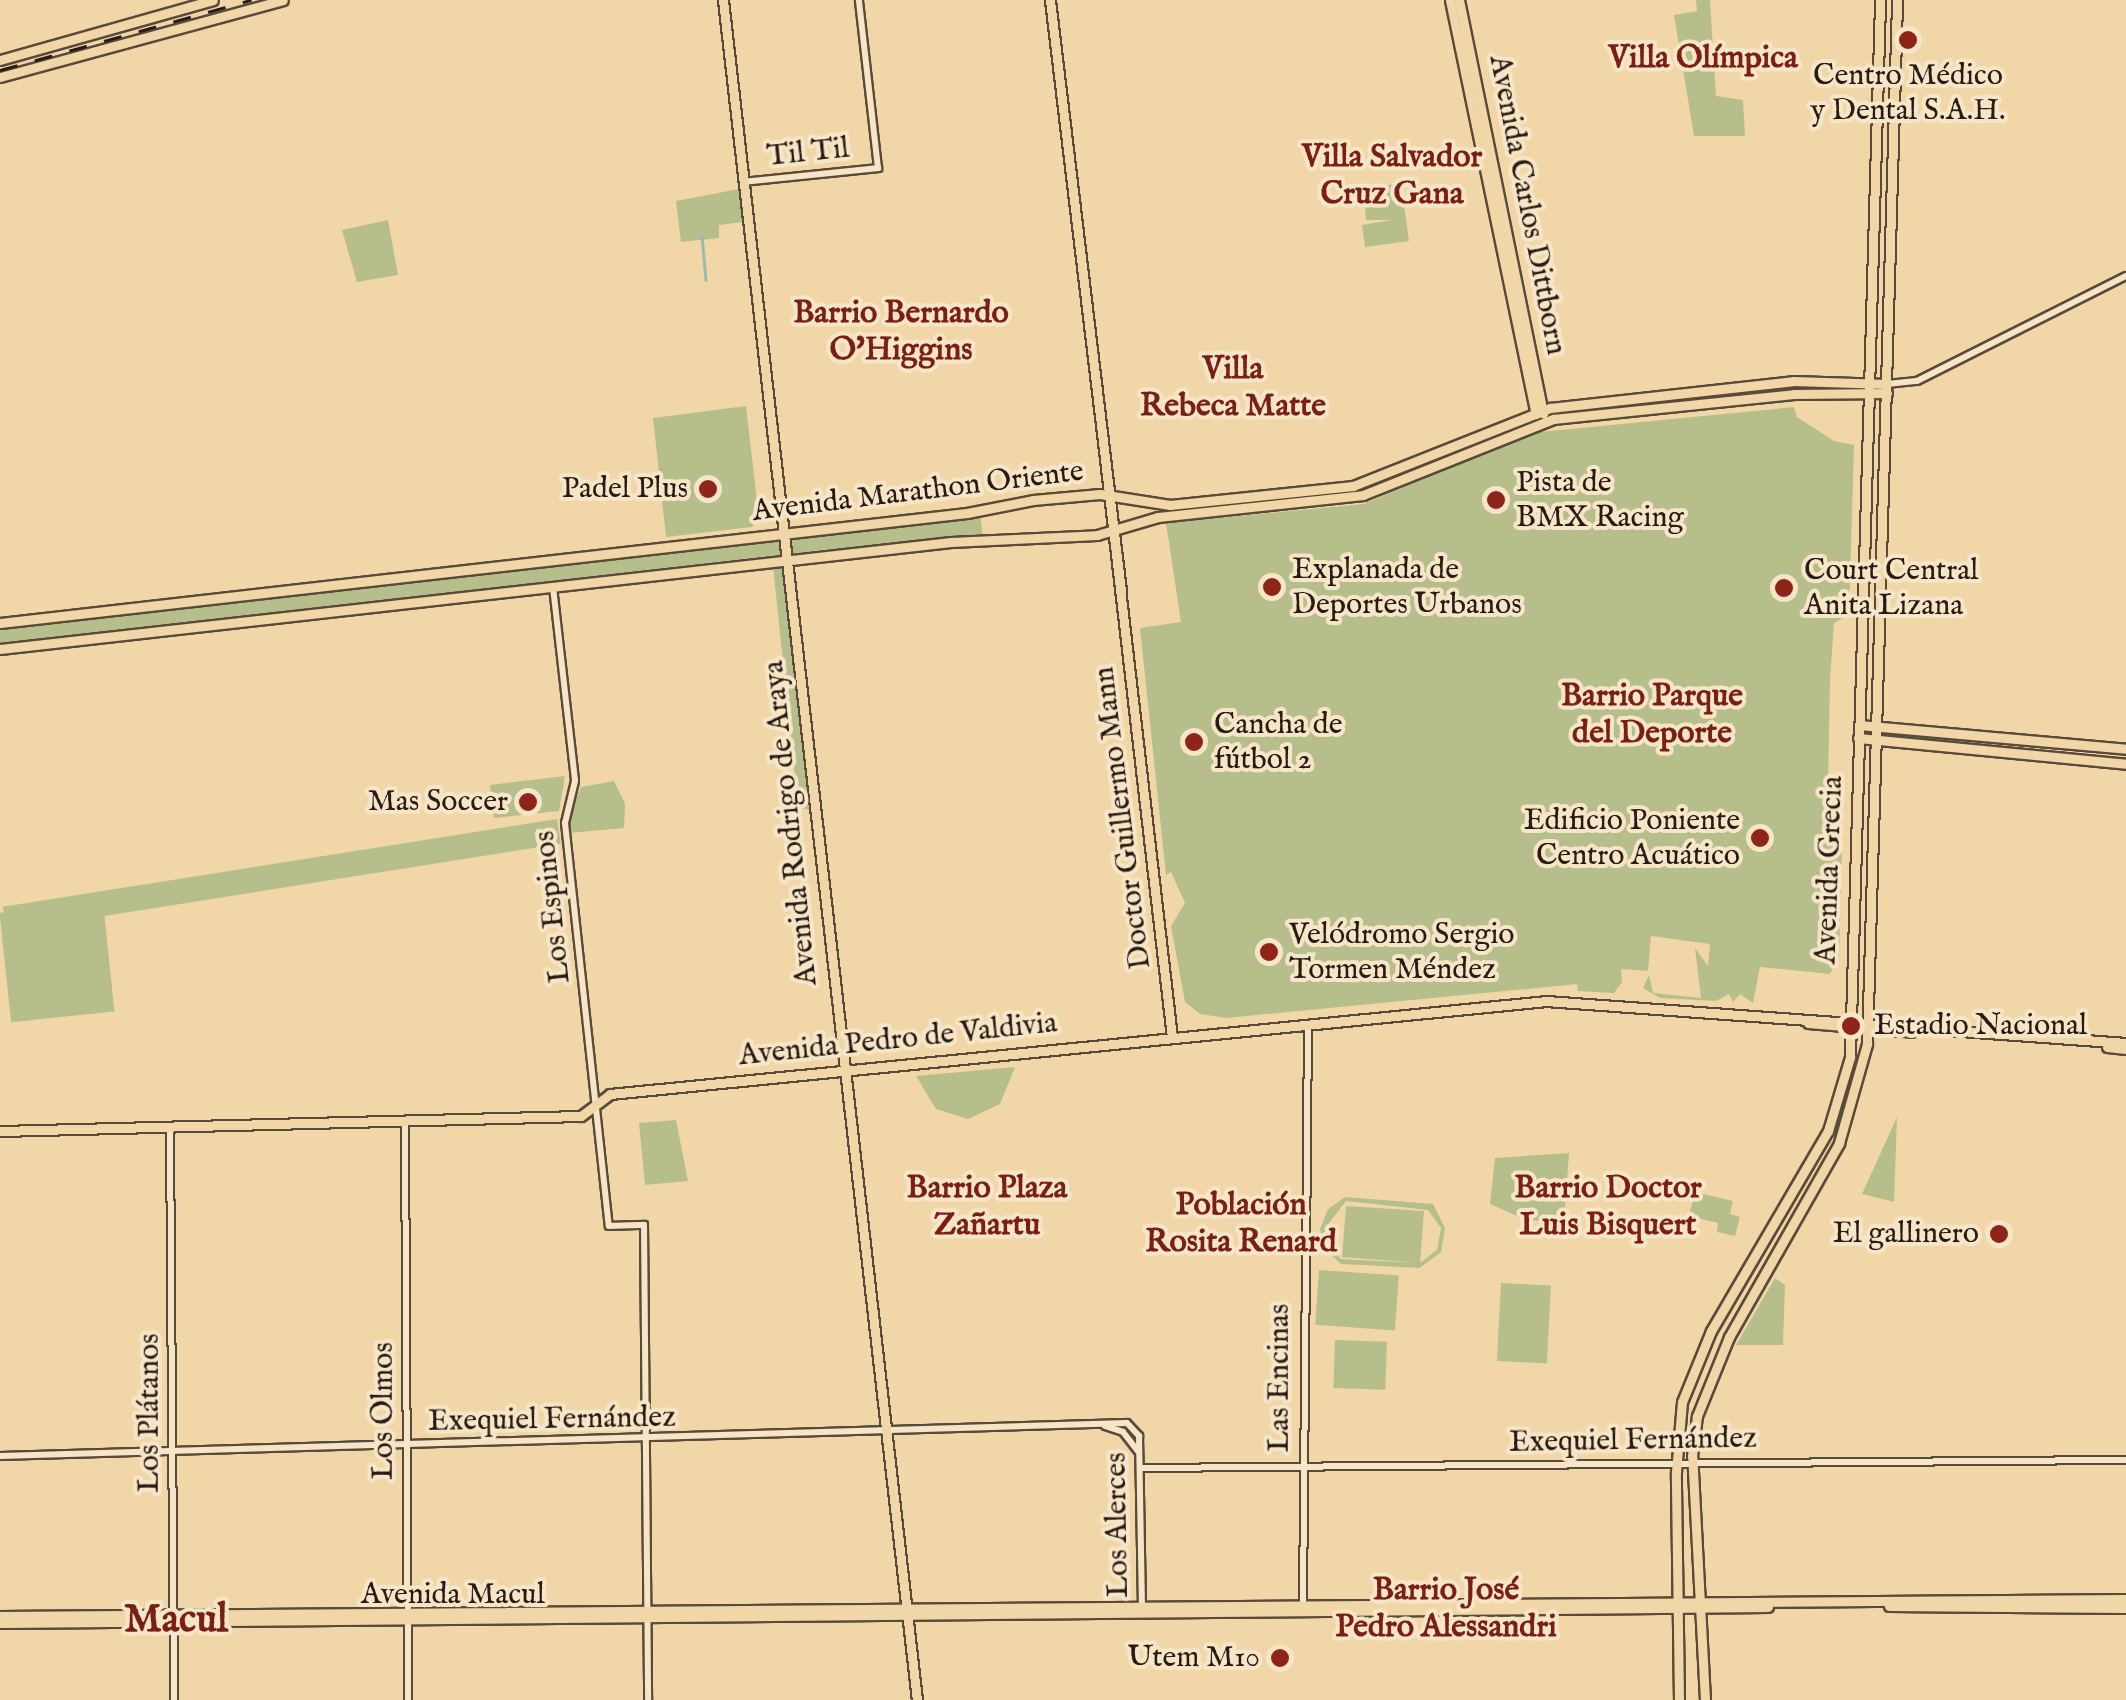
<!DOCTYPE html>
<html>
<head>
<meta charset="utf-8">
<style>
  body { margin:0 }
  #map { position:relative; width:2126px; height:1700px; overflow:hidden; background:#f1d7a8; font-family:"IM FELL English",serif }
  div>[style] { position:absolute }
  .green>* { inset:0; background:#b6bf8b; transform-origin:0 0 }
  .stream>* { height:2.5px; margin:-1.25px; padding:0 1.25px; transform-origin:1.25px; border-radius:1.25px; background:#9bb9ac }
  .roads { filter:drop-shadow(2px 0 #5a4a39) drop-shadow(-2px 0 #5a4a39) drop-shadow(0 2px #5a4a39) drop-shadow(0 -2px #5a4a39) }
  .minor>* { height:6px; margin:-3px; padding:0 3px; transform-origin:3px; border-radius:3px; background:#f6e5c6 }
  .major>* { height:9px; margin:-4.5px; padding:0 4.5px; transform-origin:4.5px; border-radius:4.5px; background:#f1d7a8 }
  .rail>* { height:2.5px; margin-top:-1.25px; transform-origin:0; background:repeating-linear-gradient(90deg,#281b14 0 18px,transparent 0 36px) }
  .dots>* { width:28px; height:28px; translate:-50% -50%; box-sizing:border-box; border:5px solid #f6e5c6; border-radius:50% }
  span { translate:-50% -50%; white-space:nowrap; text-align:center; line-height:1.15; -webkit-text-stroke:8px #f6e5c6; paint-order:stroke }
  .poi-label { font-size:30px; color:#281b14 }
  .left { translate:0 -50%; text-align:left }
  .right { translate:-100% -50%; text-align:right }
  .street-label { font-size:30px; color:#281b14 }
  .neighbourhood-label { font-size:32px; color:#7a1f14; font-weight:700 }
  .district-label { font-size:40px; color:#7a1f14; font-weight:700 }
</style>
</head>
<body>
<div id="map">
  <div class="green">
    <i style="clip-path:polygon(1696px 0,1710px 0,1716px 96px,1743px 100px,1745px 136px,1694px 136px,1674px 15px,1697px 11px)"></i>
    <i style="clip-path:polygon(1401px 183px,1409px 241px,1365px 247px,1362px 225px,1392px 220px,1366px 220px,1365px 206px,1390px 202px,1364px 203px,1363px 189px)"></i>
    <i style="clip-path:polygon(739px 189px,743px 222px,719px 225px,719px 238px,681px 242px,676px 201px)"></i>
    <i style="clip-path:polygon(388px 220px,398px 275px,357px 282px,342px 230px)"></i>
    <i style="clip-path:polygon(746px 406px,759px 518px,752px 527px,666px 537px,653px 418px)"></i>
    <i style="clip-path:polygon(1794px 407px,1797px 417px,1834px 441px,1854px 445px,1849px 615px,1834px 623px,1830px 680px,1827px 841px,1842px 849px,1839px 958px,1830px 974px,1760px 967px,1753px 1003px,1740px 994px,1733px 1002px,1729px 994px,1716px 1001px,1660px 998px,1643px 988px,1649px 975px,1653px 993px,1701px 998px,1695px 948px,1708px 966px,1710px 944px,1651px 936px,1648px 971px,1621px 969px,1622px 982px,1614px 993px,1578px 991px,1577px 984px,1226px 1018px,1200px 1014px,1185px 1002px,1171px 926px,1185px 903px,1171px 872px,1166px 875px,1140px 628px,1181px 622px,1166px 523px,1364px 504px,1530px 433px)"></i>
    <i style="clip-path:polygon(980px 512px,983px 539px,830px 549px,0 644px,0 626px)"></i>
    <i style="clip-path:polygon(782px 565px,810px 810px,798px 807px,773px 566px)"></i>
    <i style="clip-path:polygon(565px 776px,559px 811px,494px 818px,490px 785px)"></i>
    <i style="clip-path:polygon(614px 781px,625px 804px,624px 828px,570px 833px,568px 816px,581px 787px)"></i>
    <i style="left:557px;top:819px;width:25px;height:561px;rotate:81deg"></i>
    <i style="left:103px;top:902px;width:110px;height:104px;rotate:84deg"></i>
    <i style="clip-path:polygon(1015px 1067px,1000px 1104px,968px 1119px,936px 1109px,916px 1076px)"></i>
    <i style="clip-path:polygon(1897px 1117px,1894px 1202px,1862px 1194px)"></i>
    <i style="clip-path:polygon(676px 1120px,688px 1181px,645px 1185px,639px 1123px)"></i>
    <i style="clip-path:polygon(1569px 1153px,1564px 1222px,1526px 1220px,1490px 1204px,1495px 1158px)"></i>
    <i style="clip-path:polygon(1695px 1192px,1733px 1201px,1730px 1214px,1740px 1217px,1735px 1236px,1717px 1232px,1718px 1223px,1689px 1216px)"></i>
    <i style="clip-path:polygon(evenodd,1345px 1197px,1433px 1204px,1445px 1228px,1441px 1252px,1420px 1268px,1341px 1264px,1325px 1249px,1320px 1229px,1328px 1209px,1345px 1197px,1346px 1201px,1428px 1210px,1441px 1228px,1437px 1250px,1420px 1263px,1424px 1211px,1346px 1206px,1342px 1257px,1418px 1263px,1341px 1259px,1328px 1246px,1325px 1228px,1346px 1201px)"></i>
    <i style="left:1319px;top:1270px;width:80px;height:55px;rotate:4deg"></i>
    <i style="clip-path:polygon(1775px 1278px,1785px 1285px,1783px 1345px,1736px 1345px)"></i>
    <i style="left:1501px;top:1283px;width:50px;height:78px;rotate:3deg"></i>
    <i style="left:1335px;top:1340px;width:52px;height:48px;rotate:2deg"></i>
  </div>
  <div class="stream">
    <i style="left:702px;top:236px;width:44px;rotate:84.8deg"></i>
  </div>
  <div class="roads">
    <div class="minor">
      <i style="left:743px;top:182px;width:136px;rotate:-5.9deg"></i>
      <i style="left:878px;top:168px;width:169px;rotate:-96.5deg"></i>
      <i style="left:1887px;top:384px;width:30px;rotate:-6deg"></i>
      <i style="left:1917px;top:381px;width:234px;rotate:-26.7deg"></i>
      <i style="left:553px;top:587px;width:195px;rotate:83.5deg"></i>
      <i style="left:575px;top:781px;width:43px;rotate:103.4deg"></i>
      <i style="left:565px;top:823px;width:405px;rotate:83.8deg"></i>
      <i style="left:609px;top:1226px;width:35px;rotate:-2deg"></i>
      <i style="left:644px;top:1225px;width:475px;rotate:89.5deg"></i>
      <i style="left:405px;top:1121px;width:579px;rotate:89.7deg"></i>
      <i style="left:170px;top:1127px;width:573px;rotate:89.6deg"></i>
      <i style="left:1105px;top:1426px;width:19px;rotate:18deg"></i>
      <i style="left:1123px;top:1432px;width:24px;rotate:52deg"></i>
      <i style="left:0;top:1456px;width:1127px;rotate:-1.68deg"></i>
      <i style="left:1127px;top:1423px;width:18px;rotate:47deg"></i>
      <i style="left:1139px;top:1436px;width:173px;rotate:89deg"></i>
      <i style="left:1141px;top:1468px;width:985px;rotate:-0.47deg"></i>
      <i style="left:1303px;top:1607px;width:582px;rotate:-89.51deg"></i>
    </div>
    <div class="major">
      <i style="left:723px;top:0;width:1711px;rotate:83.49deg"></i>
      <i style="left:1050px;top:0;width:595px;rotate:83.15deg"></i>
      <i style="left:1450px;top:0;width:423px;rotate:78.3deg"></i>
      <i style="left:1459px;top:0;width:422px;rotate:78.5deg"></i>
      <i style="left:0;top:60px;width:221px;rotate:-15.7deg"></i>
      <i style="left:0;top:77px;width:293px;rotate:-15.2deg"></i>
      <i style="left:1102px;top:433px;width:608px;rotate:83.39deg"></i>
      <i style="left:0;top:623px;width:973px;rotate:-6.49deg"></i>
      <i style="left:967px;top:513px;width:67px;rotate:-11.1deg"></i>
      <i style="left:1033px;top:500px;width:67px;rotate:-5.1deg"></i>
      <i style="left:1100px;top:494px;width:71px;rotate:8.9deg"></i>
      <i style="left:1170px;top:505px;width:184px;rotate:-5.9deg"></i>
      <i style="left:1353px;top:486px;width:212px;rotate:-21.6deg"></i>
      <i style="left:1550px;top:408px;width:244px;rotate:-6.3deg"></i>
      <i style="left:1793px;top:381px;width:94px;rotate:1.8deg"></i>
      <i style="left:0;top:649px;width:957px;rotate:-6.42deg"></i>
      <i style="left:951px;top:542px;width:146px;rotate:-2.7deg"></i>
      <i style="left:1097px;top:535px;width:64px;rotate:-16.4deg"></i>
      <i style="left:1158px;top:517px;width:206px;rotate:-6.1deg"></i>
      <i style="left:1363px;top:495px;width:205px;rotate:-21.8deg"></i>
      <i style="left:1553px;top:419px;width:242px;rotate:-5.9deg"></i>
      <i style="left:1794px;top:394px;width:93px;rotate:-0.6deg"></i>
      <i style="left:1859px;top:725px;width:268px;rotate:5.1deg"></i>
      <i style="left:1858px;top:738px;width:269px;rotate:5.5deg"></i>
      <i style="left:1808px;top:1023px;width:104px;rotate:4.9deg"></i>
      <i style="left:2107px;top:1047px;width:19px;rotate:6deg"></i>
      <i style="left:0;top:1131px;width:581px;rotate:-1.48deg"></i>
      <i style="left:581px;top:1116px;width:36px;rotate:-37deg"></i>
      <i style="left:610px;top:1094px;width:941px;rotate:-5.67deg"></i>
      <i style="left:1546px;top:1001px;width:582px;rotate:4.14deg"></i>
      <i style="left:1889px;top:1606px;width:237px;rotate:0.5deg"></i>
      <i style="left:0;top:1616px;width:2126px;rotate:-0.46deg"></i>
      <i style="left:0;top:1623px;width:1768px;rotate:-0.52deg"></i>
      <i style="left:1679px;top:1700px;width:228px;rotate:-90.8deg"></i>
      <i style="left:1676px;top:1472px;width:70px;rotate:-85.1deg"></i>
      <i style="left:1682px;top:1402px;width:77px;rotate:-67.8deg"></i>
      <i style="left:1711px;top:1331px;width:232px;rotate:-59.7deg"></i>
      <i style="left:1828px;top:1131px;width:77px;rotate:-73.4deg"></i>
      <i style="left:1850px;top:1057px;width:1057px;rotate:-88.37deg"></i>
      <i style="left:1705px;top:1700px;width:244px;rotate:-93deg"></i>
      <i style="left:1692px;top:1456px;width:40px;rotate:-82.9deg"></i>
      <i style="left:1697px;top:1416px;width:85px;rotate:-67.9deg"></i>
      <i style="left:1729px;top:1337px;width:223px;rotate:-60.4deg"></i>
      <i style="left:1839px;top:1143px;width:103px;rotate:-74.2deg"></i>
      <i style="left:1867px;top:1044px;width:1044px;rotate:-88.35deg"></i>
    </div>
  </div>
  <div class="rail">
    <i style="left:0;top:70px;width:261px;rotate:-15.6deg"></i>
  </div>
  <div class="dots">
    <i style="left:1908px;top:40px;background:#8f2418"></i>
    <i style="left:708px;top:489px;background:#8f2418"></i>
    <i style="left:1496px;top:500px;background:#8f2418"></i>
    <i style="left:1272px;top:587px;background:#8f2418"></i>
    <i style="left:1784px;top:588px;background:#8f2418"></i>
    <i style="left:1194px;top:742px;background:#8f2418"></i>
    <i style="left:528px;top:802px;background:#8f2418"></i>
    <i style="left:1760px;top:838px;background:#8f2418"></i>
    <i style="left:1269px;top:952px;background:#8f2418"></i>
    <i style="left:1851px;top:1026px;background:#8f2418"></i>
    <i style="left:1999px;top:1234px;background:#8f2418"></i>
    <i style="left:1280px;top:1658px;background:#8f2418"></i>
  </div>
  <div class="poi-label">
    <span style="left:1908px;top:93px">Centro Médico<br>y Dental S.A.H.</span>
    <span class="left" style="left:1516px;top:500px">Pista de<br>BMX Racing</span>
    <span class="right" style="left:688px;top:489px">Padel Plus</span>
    <span class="left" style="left:1292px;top:587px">Explanada de<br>Deportes Urbanos</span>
    <span class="left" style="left:1804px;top:588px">Court Central<br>Anita Lizana</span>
    <span class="left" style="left:1214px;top:742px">Cancha de<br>fútbol 2</span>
    <span class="right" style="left:508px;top:802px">Mas Soccer</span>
    <span class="right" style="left:1740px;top:838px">Edificio Poniente<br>Centro Acuático</span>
    <span class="left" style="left:1289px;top:952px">Velódromo Sergio<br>Tormen Méndez</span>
    <span class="left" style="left:1874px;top:1026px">Estadio Nacional</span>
    <span class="right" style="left:1979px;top:1234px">El gallinero</span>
    <span class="right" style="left:1260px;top:1658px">Utem M10</span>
  </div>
  <div class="street-label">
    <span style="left:808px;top:153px;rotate:-6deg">Til Til</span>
    <span style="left:1527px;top:205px;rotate:79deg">Avenida Carlos Dittborn</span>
    <span style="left:918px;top:492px;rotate:-7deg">Avenida Marathon Oriente</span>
    <span style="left:1123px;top:818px;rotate:-97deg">Doctor Guillermo Mann</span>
    <span style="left:791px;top:823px;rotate:-96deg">Avenida Rodrigo de Araya</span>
    <span style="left:1830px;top:870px;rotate:-88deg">Avenida Grecia</span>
    <span style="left:553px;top:907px;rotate:-96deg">Los Espinos</span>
    <span style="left:898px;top:1040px;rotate:-6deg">Avenida Pedro de Valdivia</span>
    <span style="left:1280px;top:1378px;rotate:-90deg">Las Encinas</span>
    <span style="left:384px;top:1411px;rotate:-90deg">Los Olmos</span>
    <span style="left:150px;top:1413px;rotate:-90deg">Los Plátanos</span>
    <span style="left:552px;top:1420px;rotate:-1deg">Exequiel Fernández</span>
    <span style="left:1633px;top:1441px;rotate:-1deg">Exequiel Fernández</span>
    <span style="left:1118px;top:1525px;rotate:-91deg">Los Alerces</span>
    <span style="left:453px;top:1595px">Avenida Macul</span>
  </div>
  <div class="neighbourhood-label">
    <span style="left:1703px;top:59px">Villa Olímpica</span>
    <span style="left:1392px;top:177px">Villa Salvador<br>Cruz Gana</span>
    <span style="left:901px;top:333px">Barrio Bernardo<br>O'Higgins</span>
    <span style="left:1233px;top:389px">Villa<br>Rebeca Matte</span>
    <span style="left:1652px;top:716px">Barrio Parque<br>del Deporte</span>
    <span style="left:987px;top:1208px">Barrio Plaza<br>Zañartu</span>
    <span style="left:1608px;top:1208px">Barrio Doctor<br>Luis Bisquert</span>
    <span style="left:1241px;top:1225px">Población<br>Rosita Renard</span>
    <span style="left:1446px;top:1610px">Barrio José<br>Pedro Alessandri</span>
  </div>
  <div class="district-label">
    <span style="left:176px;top:1621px">Macul</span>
  </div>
</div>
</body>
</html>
